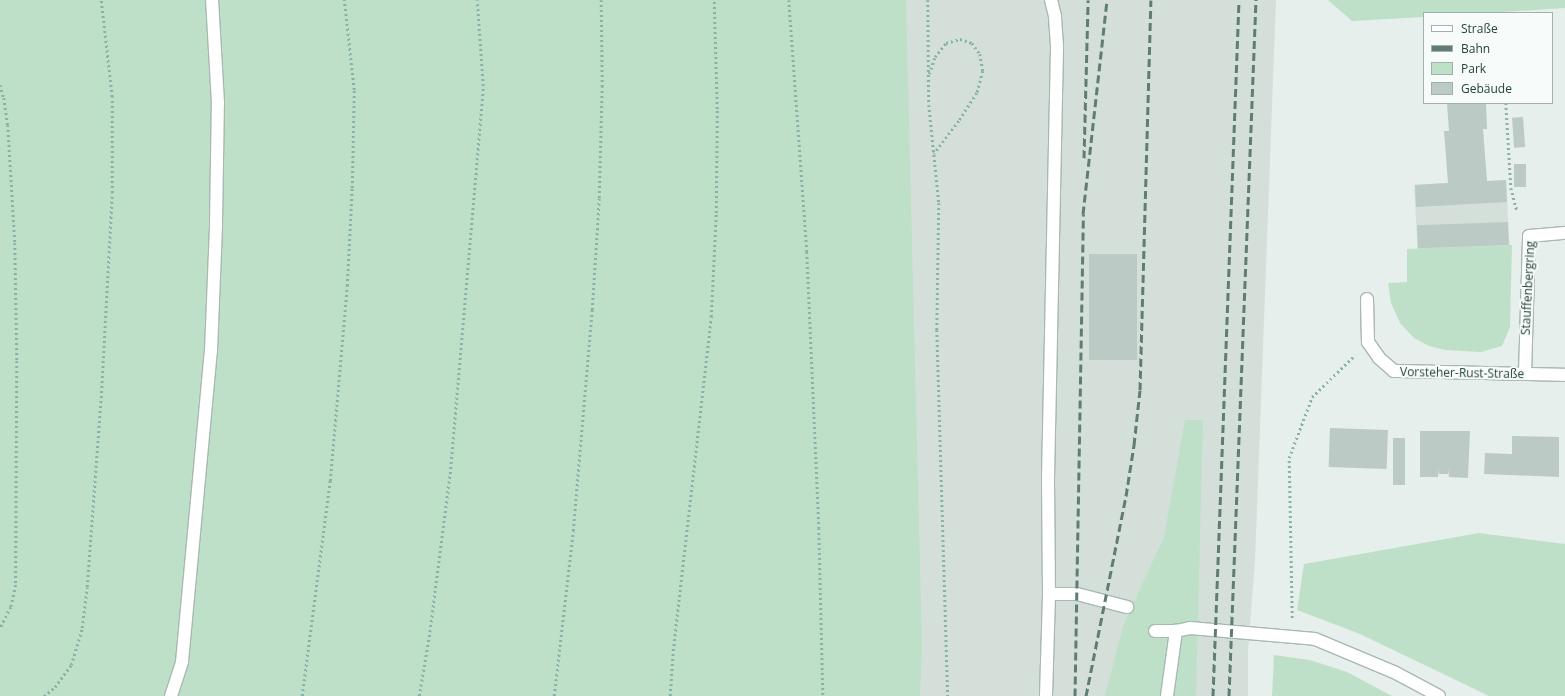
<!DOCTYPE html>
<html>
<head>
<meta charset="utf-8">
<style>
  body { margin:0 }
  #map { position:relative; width:1565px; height:696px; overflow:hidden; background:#e6efeb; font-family:"Open Sans",sans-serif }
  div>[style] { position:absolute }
  .built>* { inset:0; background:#d4dfda; transform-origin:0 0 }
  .green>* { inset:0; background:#bfe0c8 }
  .building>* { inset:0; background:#bbcac4; transform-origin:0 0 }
  .path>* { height:2.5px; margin-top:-1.25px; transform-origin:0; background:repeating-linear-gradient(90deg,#86b3a5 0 2px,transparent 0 5px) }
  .roads { filter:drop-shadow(1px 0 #a8b8b2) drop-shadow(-1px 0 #a8b8b2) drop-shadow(0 1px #a8b8b2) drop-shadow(0 -1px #a8b8b2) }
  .lane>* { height:12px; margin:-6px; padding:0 6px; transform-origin:6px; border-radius:6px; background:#fff }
  .street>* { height:12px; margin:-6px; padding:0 6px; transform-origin:6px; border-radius:6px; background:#fff }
  .rail>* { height:3px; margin-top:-1.5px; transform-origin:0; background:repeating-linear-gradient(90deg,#5f7d75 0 8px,transparent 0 12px) }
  span { translate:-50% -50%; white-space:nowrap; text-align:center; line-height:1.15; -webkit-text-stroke:4px #f7fbf9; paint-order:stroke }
  .street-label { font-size:12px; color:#24423a }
  .legend { position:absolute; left:1423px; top:12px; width:130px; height:92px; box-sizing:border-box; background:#f7fbf9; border:1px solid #a3b1ad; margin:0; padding:5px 7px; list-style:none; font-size:12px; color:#24423a }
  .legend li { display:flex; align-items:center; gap:8px; height:20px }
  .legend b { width:20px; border:1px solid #a3b1ad }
</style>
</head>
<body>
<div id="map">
  <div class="built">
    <i style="clip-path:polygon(0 0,1276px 0,1255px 561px,1248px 651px,1248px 696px,0 696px)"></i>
    <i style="left:1506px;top:180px;width:65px;height:92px;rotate:87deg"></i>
  </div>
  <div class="green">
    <i style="clip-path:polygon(0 0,906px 0,922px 646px,920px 696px,0 696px)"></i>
    <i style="clip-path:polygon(1328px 0,1565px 0,1565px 8px,1487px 13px,1424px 13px,1424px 17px,1352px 21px)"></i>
    <i style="clip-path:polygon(1512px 245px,1510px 327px,1502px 346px,1481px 352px,1445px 350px,1429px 346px,1414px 338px,1400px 323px,1391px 303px,1388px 283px,1407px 282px,1407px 249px)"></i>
    <i style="clip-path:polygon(1185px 420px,1203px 420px,1196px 696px,1105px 696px,1123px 626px,1164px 537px)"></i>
    <i style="clip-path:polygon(1479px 533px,1565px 544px,1565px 696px,1489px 696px,1360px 634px,1297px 610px,1304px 564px)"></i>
    <i style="clip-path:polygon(1274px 655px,1310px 660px,1347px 672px,1392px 696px,1272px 696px)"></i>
  </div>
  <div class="building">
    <i style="clip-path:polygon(1447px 103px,1486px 103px,1487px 129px,1483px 129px,1487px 181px,1506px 180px,1507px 202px,1416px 207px,1415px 185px,1448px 183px,1444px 131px,1449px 131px)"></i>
    <i style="left:1523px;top:117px;width:30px;height:11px;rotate:86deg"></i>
    <i style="left:1514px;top:164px;width:12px;height:23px"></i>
    <i style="left:1508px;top:222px;width:23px;height:91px;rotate:88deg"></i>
    <i style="left:1089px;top:254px;width:48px;height:106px"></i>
    <i style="left:1330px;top:428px;width:58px;height:39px;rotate:2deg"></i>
    <i style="clip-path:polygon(1420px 431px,1470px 431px,1468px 478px,1449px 477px,1448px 469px,1448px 474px,1439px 474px,1439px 469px,1438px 477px,1420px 477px)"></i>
    <i style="clip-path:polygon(1512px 436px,1559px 437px,1559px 477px,1484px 474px,1485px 453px,1512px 454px)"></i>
    <i style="left:1393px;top:438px;width:12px;height:47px"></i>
  </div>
  <div class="path">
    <i style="left:789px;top:0;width:253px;rotate:85.9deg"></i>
    <i style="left:807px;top:252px;width:276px;rotate:87.5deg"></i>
    <i style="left:819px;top:528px;width:168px;rotate:88.6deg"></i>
    <i style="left:928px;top:0;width:105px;rotate:89.5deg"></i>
    <i style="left:929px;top:105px;width:99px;rotate:84.2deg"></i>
    <i style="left:939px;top:203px;width:127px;rotate:90.9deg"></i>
    <i style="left:937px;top:330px;width:366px;rotate:88.3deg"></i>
    <i style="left:929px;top:74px;width:18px;rotate:-71deg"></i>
    <i style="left:935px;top:57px;width:18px;rotate:-52deg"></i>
    <i style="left:946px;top:43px;width:15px;rotate:-16deg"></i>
    <i style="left:960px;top:39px;width:13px;rotate:18deg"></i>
    <i style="left:972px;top:43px;width:14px;rotate:54deg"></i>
    <i style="left:980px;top:54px;width:17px;rotate:80deg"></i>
    <i style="left:983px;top:71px;width:23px;rotate:105deg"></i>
    <i style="left:977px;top:93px;width:33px;rotate:123deg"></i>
    <i style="left:959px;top:121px;width:41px;rotate:127.1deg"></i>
    <i style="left:0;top:85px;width:14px;rotate:73deg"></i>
    <i style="left:4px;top:98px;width:27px;rotate:82deg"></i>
    <i style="left:8px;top:125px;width:118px;rotate:86.6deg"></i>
    <i style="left:15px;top:243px;width:118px;rotate:89deg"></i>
    <i style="left:17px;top:361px;width:224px;rotate:90.3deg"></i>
    <i style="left:16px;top:585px;width:23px;rotate:103deg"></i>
    <i style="left:11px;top:607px;width:25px;rotate:117deg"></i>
    <i style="left:1506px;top:103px;width:85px;rotate:86.6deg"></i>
    <i style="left:1511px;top:188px;width:24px;rotate:75deg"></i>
    <i style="left:1292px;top:618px;width:160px;rotate:-91.1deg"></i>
    <i style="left:1289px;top:458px;width:65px;rotate:-69.3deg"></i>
    <i style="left:1312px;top:397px;width:60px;rotate:-44.3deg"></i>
    <i style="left:44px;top:696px;width:14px;rotate:-39deg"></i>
    <i style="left:55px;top:687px;width:27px;rotate:-54deg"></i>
    <i style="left:71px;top:665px;width:39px;rotate:-73deg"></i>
    <i style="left:82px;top:628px;width:41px;rotate:-83deg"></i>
    <i style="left:87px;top:587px;width:190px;rotate:-85.8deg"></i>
    <i style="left:101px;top:398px;width:205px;rotate:-86.9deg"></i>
    <i style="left:112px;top:193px;width:96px;rotate:-90deg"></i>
    <i style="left:112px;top:97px;width:98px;rotate:-96.5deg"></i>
    <i style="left:302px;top:696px;width:217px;rotate:-82.6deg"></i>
    <i style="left:330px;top:481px;width:196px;rotate:-85deg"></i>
    <i style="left:347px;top:286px;width:98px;rotate:-87.1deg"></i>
    <i style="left:352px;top:188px;width:98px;rotate:-88.8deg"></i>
    <i style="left:354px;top:90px;width:91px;rotate:-96.3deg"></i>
    <i style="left:419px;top:696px;width:60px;rotate:-80.4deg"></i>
    <i style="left:429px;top:637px;width:164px;rotate:-82.7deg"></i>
    <i style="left:450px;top:474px;width:389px;rotate:-85.1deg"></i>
    <i style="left:483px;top:86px;width:86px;rotate:-94deg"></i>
    <i style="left:554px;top:696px;width:166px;rotate:-83.4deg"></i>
    <i style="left:573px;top:531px;width:222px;rotate:-85.1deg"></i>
    <i style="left:592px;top:310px;width:112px;rotate:-86.4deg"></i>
    <i style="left:599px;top:198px;width:111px;rotate:-88.5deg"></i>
    <i style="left:602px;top:87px;width:87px;rotate:-90.7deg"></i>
    <i style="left:670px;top:696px;width:45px;rotate:-86.2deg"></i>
    <i style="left:673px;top:651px;width:336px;rotate:-83.5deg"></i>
    <i style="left:711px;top:317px;width:104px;rotate:-87.2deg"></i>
    <i style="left:716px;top:213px;width:104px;rotate:-89.4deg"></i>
    <i style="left:717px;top:109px;width:109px;rotate:-91.6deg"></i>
  </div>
  <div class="roads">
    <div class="lane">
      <i style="left:1049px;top:594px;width:28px"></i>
      <i style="left:1077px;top:594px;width:52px;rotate:14.6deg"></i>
      <i style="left:1155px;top:631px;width:21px"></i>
      <i style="left:1176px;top:631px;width:14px;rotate:-12deg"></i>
      <i style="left:1190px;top:628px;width:125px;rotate:5deg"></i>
      <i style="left:1315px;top:639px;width:86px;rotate:22.7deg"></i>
      <i style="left:1394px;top:672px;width:51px;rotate:28.1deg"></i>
      <i style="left:171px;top:696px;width:36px;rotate:-72deg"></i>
      <i style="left:182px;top:662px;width:312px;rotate:-84.7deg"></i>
      <i style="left:211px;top:351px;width:127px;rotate:-87.7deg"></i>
      <i style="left:216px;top:224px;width:121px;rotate:-89.1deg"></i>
      <i style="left:218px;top:103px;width:103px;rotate:-93.3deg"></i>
      <i style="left:1046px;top:696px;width:102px;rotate:-88.3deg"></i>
      <i style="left:1049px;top:594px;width:116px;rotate:-90.5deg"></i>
      <i style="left:1048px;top:478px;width:432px;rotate:-88.8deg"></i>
      <i style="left:1057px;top:46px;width:30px;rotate:-94deg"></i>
      <i style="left:1055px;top:16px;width:16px;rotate:-104deg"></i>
      <i style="left:1167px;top:696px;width:66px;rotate:-82.1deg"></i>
    </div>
    <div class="street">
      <i style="left:1367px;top:299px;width:43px;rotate:88.7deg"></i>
      <i style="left:1368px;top:342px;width:19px;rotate:55deg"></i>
      <i style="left:1379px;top:358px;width:20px;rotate:41deg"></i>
      <i style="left:1394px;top:371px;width:171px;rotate:1.3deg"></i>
      <i style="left:1525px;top:374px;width:138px;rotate:-88.3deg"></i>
      <i style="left:1529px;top:236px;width:36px;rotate:-5deg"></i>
    </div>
  </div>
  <div class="rail">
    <i style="left:1084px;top:158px;width:158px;rotate:-88.5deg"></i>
    <i style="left:1075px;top:696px;width:482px;rotate:-89deg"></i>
    <i style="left:1083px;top:214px;width:215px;rotate:-83.6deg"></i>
    <i style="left:1086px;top:696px;width:204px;rotate:-78.7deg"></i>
    <i style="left:1126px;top:496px;width:52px;rotate:-81.1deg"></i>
    <i style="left:1134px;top:445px;width:55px;rotate:-83.8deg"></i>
    <i style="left:1140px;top:390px;width:390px;rotate:-88.4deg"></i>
    <i style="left:1213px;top:696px;width:696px;rotate:-87.86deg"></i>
    <i style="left:1229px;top:696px;width:697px;rotate:-87.78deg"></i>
  </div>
  <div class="street-label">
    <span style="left:1528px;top:288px;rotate:-87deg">Stauffenbergring</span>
    <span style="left:1462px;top:373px;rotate:1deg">Vorsteher-Rust-Straße</span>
  </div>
  <ul class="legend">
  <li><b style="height:5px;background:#fff"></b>Straße</li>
  <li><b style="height:5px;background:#5f7d75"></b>Bahn</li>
  <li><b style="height:11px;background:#bfe0c8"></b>Park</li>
  <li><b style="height:11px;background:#bbcac4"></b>Gebäude</li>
  </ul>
</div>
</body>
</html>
